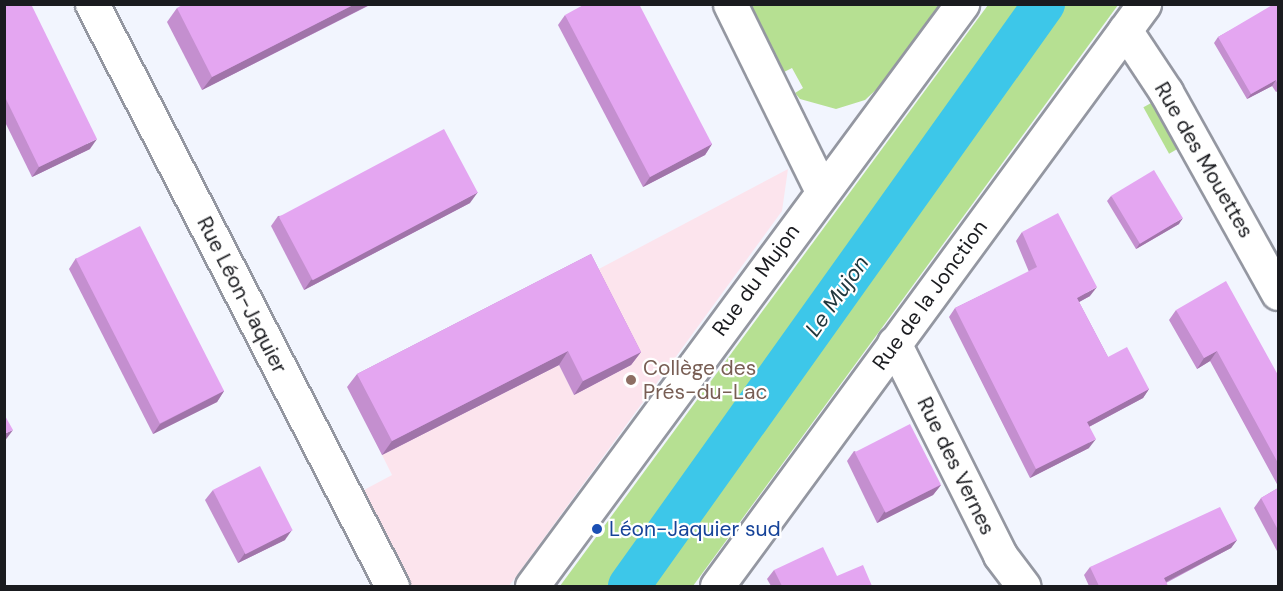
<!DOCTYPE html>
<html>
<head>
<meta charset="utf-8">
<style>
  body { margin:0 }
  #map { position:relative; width:1283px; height:591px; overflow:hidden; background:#f2f5fe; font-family:"DM Sans",sans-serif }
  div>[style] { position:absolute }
  .education>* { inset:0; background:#fce4ed }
  .green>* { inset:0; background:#b6e092; transform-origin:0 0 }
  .canal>* { height:42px; margin:-21px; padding:0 21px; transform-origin:21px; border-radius:21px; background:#3dc7e9 }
  .roads { filter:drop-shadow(2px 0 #9497a1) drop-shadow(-2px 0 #9497a1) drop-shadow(0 2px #9497a1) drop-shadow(0 -2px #9497a1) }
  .minor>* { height:33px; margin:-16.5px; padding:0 16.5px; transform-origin:16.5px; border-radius:16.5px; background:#fff }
  .wall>* { inset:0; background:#c48fcf }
  .shaded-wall>* { inset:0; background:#a074a9 }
  .building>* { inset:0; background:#e4a6f1; transform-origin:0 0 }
  .dots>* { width:16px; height:16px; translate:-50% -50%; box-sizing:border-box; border:3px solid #fff; border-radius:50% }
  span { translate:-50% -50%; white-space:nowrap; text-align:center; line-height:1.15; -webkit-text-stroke:4.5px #fff; paint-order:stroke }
  .street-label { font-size:21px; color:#1a1b1f }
  .education-label { font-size:21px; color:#785e54 }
  .left { translate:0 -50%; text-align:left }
  .transit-label { font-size:21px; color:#164399 }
  .water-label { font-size:22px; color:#21383e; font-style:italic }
  .frame { position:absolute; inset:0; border:6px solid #1a1b1f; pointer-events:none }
</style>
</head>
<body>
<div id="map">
  <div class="education">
    <i style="clip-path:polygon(788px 169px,782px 211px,509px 586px,411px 586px,364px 490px,392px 475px,382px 455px,559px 365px,574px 395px,631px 365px,594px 291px,561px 289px)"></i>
  </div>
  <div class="green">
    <i style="clip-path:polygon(1062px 4px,1118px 5px,693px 586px,644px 586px)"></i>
    <i style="clip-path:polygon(744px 5px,939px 5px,879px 87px,865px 100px,836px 109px,800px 99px,795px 93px,803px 88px,792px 68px,780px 74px)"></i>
    <i style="clip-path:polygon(988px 5px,1031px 5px,616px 586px,560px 586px)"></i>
    <i style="left:1153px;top:102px;width:53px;height:11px;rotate:61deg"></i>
  </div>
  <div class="canal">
    <i style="left:629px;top:586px;width:715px;rotate:-54.51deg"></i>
  </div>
  <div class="roads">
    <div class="minor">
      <i style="left:92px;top:4px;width:655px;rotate:62.73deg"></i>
      <i style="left:730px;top:4px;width:208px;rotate:63.8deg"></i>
      <i style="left:1125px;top:30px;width:74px;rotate:56.5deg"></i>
      <i style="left:1166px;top:92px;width:230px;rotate:60.9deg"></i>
      <i style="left:894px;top:343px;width:237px;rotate:63.4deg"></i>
      <i style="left:1000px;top:555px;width:39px;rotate:53deg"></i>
      <i style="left:532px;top:586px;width:724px;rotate:-53.54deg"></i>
      <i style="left:717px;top:586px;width:722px;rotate:-53.73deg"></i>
    </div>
  </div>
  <div class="wall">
    <i style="clip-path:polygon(4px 4px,90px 149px,32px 177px,4px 120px)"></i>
    <i style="clip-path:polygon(1278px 4px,1278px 91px,1276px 92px,1272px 86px,1247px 99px,1214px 43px,1218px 37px)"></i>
    <i style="clip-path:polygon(370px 5px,202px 90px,167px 22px,177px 8px)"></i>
    <i style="clip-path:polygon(565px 15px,712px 144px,705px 155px,643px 187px,558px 25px)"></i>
    <i style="clip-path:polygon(1111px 196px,1179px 224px,1136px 249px,1107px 201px)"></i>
    <i style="clip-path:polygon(470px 203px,304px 290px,271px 226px,278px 216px)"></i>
    <i style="clip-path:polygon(1022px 232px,1090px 296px,1079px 302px,1108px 357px,1149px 389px,1143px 398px,1089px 427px,1089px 448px,1030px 478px,949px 317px,955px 308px,1029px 272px,1016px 241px)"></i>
    <i style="clip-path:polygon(591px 254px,641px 352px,631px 365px,574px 395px,559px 365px,382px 455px,347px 387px,357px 374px)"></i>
    <i style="clip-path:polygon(76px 258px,224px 391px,217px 402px,153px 434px,69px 269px)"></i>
    <i style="clip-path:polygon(1176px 310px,1278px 375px,1278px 486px,1210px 361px,1197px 369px,1169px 320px)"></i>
    <i style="clip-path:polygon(854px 451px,941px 485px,933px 495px,877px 523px,847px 461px)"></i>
    <i style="clip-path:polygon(1278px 488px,1278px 550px,1277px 551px,1254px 508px,1261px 498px)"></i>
    <i style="clip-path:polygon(213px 490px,285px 540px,238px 563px,205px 500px)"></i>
    <i style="clip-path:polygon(1237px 540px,1231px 548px,1166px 583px,1168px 586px,1089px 586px,1084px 575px,1090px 567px)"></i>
    <i style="clip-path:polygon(774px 570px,837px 576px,872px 586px,771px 586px,767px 579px)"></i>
  </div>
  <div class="shaded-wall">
    <i style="clip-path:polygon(355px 4px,371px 4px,202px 90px,212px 77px)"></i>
    <i style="clip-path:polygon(1276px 80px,1272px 86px,1247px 99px,1251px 94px)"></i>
    <i style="clip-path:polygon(97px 139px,90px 149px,32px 177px,39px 167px)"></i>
    <i style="clip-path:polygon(712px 144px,705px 155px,643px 187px,650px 177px)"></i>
    <i style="clip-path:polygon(478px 192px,470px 203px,304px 290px,311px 280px)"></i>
    <i style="clip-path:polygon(1183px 218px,1179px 224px,1136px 249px,1140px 243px)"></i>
    <i style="clip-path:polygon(1097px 287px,1090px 296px,1070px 307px,1077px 298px)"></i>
    <i style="clip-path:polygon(568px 351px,559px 365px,382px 455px,392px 441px)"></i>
    <i style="clip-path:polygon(1217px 351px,1210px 361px,1197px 369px,1204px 358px)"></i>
    <i style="clip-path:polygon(641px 352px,631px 365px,574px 395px,583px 381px)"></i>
    <i style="clip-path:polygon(1149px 389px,1143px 398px,1081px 431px,1087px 422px)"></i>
    <i style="clip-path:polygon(224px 391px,217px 402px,153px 434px,160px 424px)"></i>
    <i style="clip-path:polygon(13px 430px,4px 442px,4px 434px)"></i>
    <i style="clip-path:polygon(1096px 439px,1089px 448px,1030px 478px,1036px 469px)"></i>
    <i style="clip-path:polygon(941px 485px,933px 495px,877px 523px,884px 512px)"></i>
    <i style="clip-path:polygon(292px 530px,285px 540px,238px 563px,245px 553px)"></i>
    <i style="clip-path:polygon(1237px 540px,1231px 548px,1158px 586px,1164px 578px)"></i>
  </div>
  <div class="building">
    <i style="clip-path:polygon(4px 4px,31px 4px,97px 139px,39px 167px,4px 95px)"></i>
    <i style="clip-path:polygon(184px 4px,355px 4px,212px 77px,177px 8px)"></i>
    <i style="clip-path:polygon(585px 4px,639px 4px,712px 144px,650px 177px,565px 15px)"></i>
    <i style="clip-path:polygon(1274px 4px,1278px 4px,1278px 85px,1276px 80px,1251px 94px,1218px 37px)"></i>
    <i style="left:444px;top:129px;width:72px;height:187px;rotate:62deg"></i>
    <i style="left:1154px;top:170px;width:56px;height:50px;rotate:59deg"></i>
    <i style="clip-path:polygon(1058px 213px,1097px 287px,1077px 298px,1108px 357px,1127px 347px,1149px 389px,1087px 422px,1096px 439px,1036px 469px,955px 308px,1037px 267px,1022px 232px)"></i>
    <i style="left:140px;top:226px;width:185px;height:72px;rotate:63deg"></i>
    <i style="clip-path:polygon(591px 254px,641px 352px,583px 381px,568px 351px,392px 441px,357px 374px)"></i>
    <i style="clip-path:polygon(1226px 281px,1278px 375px,1278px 463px,1217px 351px,1204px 358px,1176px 310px)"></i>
    <i style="clip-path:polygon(4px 414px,13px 430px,4px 434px)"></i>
    <i style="left:910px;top:424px;width:68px;height:62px;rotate:63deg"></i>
    <i style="left:260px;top:466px;width:72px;height:53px;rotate:63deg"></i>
    <i style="clip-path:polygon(1278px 488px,1278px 530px,1261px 498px)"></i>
    <i style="clip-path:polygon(1220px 507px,1237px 540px,1164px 578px,1168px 586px,1099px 586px,1090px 567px)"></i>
    <i style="clip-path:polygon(823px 547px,837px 576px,863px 565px,872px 586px,782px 586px,774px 570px)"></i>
  </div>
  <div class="dots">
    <i style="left:631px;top:380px;background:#8d6e63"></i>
    <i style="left:597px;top:529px;background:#1a4fb4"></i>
  </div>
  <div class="street-label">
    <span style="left:1204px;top:160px;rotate:60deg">Rue des Mouettes</span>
    <span style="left:756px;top:280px;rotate:-54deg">Rue du Mujon</span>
    <span style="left:242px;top:295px;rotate:63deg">Rue Léon-Jaquier</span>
    <span style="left:930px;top:295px;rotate:-54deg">Rue de la Jonction</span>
    <span style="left:956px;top:466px;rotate:64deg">Rue des Vernes</span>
  </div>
  <div class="education-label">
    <span class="left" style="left:643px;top:380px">Collège des<br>Prés-du-Lac</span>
  </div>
  <div class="transit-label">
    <span class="left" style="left:609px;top:529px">Léon-Jaquier sud</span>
  </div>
  <div class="water-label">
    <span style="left:837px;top:296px;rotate:-55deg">Le Mujon</span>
  </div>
  <div class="frame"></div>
</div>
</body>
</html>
